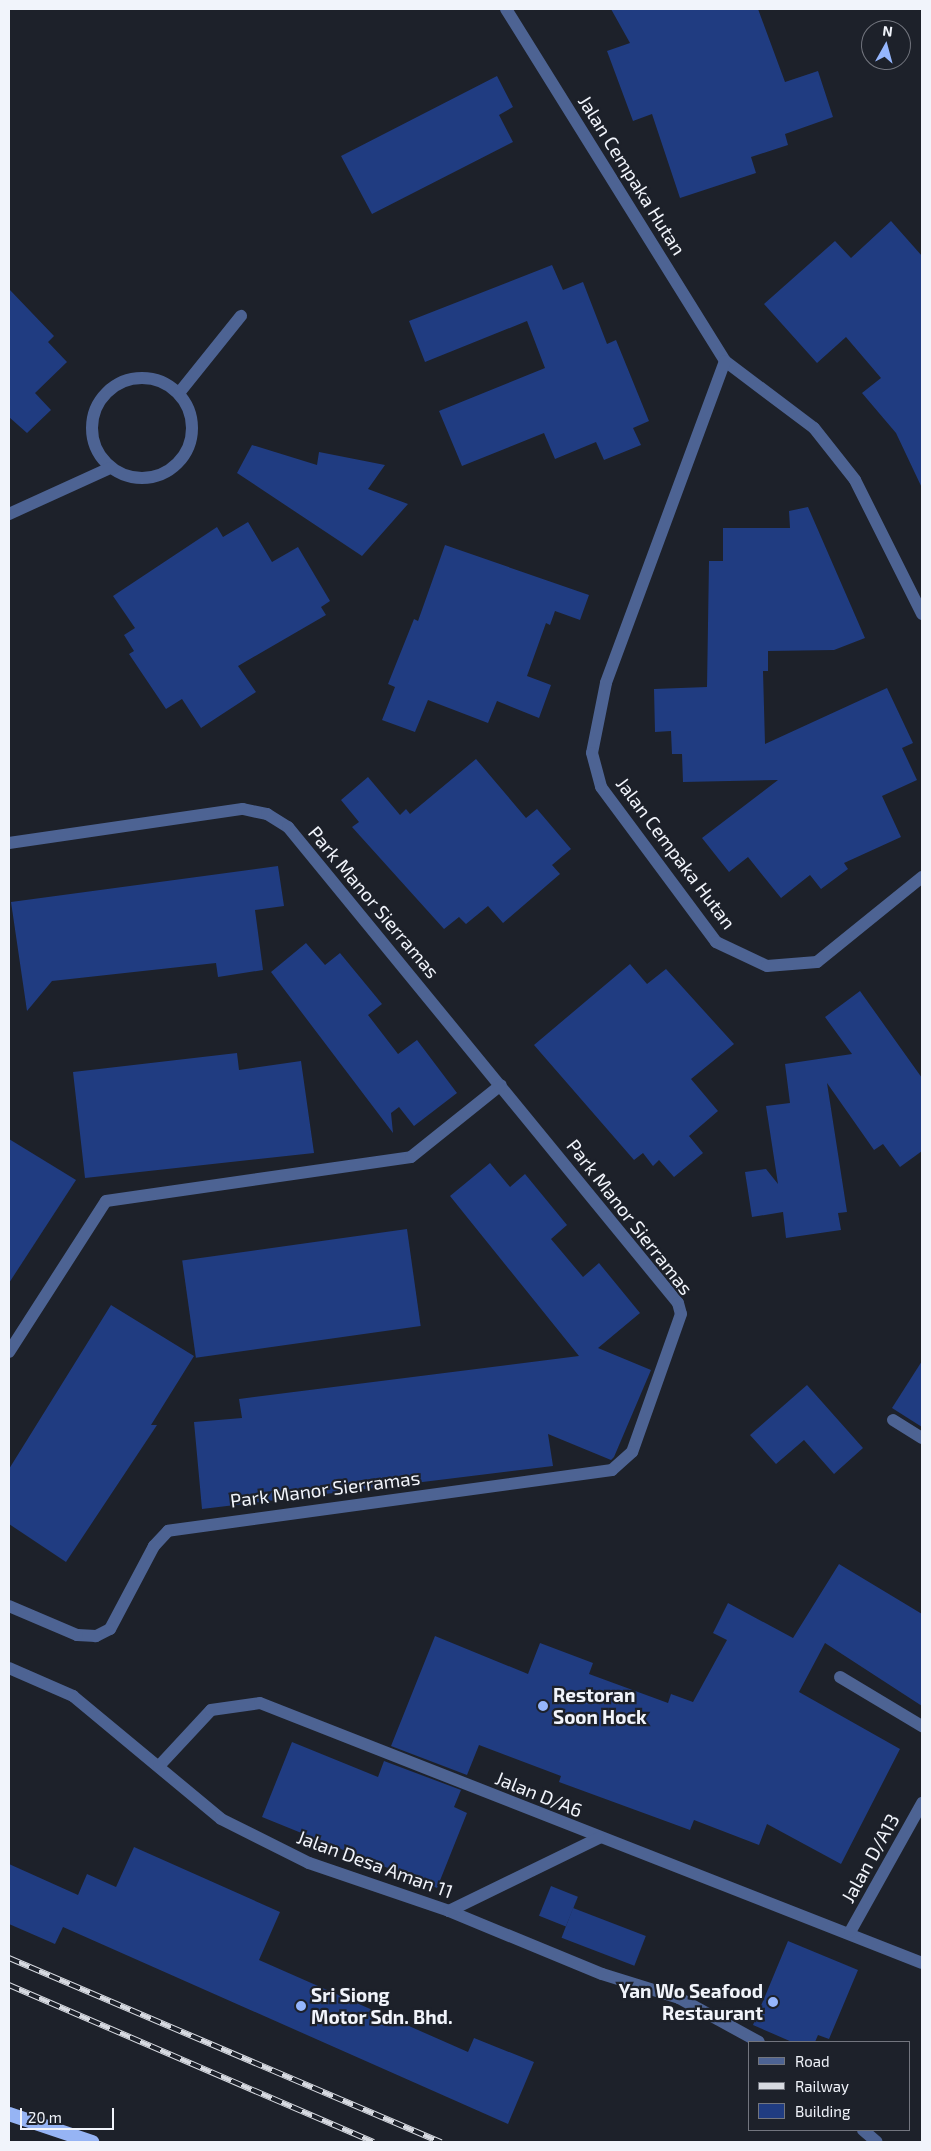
<!DOCTYPE html>
<html>
<head>
<meta charset="utf-8">
<style>
  body { margin:0 }
  #map { position:relative; width:931px; height:2151px; overflow:hidden; background:#1d212a; font-family:"Exo 2",sans-serif }
  div>[style] { position:absolute }
  .building>* { inset:0; background:#203c81; transform-origin:0 0 }
  .service>* { height:12px; margin:-6px; padding:0 6px; transform-origin:6px; border-radius:6px; background:#4d6393 }
  .minor>* { height:12px; margin:-6px; padding:0 6px; transform-origin:6px; border-radius:6px; background:#4d6393 }
  .minor>.ring { margin:-6px; padding:0; box-sizing:content-box; background:none; border:12px solid #4d6393; border-radius:50% }
  .trunk>* { height:14px; margin:-7px; padding:0 7px; transform-origin:7px; border-radius:7px; background:#96b4f4 }
  .rail>* { height:5.5px; margin-top:-2.75px; transform-origin:0; background:repeating-linear-gradient(90deg,#1d212a 0 11px,#d7dae1 0 22px); box-sizing:border-box; border-block:1px solid #d7dae1 }
  .dots>* { width:14px; height:14px; translate:-50% -50%; box-sizing:border-box; border:2px solid #1d212a; border-radius:50% }
  span { translate:-50% -50%; white-space:nowrap; text-align:center; line-height:1.15; -webkit-text-stroke:4.5px #1d212a; paint-order:stroke }
  .street-label { font-size:19px; color:#f1f4fb }
  .poi-label { font-size:19px; color:#f1f4fb; font-weight:700 }
  .left { translate:0 -50%; text-align:left }
  .right { translate:-100% -50%; text-align:right }
  .frame { position:absolute; inset:0; border:10px solid #f1f4fb; pointer-events:none }
  .legend { position:absolute; left:748px; top:2041px; width:162px; height:90px; box-sizing:border-box; background:#1d212a; border:1px solid #72757e; margin:0; padding:6px 9px; list-style:none; font-size:15px; color:#f1f4fb }
  .legend li { display:flex; align-items:center; gap:10px; height:25px }
  .legend b { width:25px; border:1px solid #72757e }
  .north { position:absolute; left:861px; top:20px; width:50px; height:50px; box-sizing:border-box; background:#1d212a; border:1px solid #72757e; border-radius:50%; rotate:7deg; font-size:14px; font-weight:700; line-height:20px; text-align:center; color:#f1f4fb }
  .north::after { content:''; display:block; margin:auto; width:18px; height:22px; background:#95b6fd; clip-path:polygon(50% 0,100% 100%,50% 72%,0 100%) }
  .scale { position:absolute; left:20px; top:2108px; width:94px; height:22px; box-sizing:border-box; border:2px solid #f1f4fb; border-top:0; padding-left:6px; font-size:15px; line-height:18px; white-space:nowrap; color:#f1f4fb; -webkit-text-stroke:4px #1d212a; paint-order:stroke }
</style>
</head>
<body>
<div id="map">
  <div class="building">
    <i style="clip-path:polygon(611px 9px,758px 9px,785px 82px,818px 71px,833px 117px,785px 134px,788px 145px,751px 157px,756px 173px,680px 198px,652px 114px,633px 121px,607px 51px,630px 43px)"></i>
    <i style="clip-path:polygon(497px 76px,513px 107px,499px 115px,513px 142px,372px 214px,341px 156px)"></i>
    <i style="clip-path:polygon(891px 221px,922px 256px,922px 488px,896px 433px,862px 393px,881px 378px,846px 337px,817px 363px,764px 304px,835px 241px,851px 258px)"></i>
    <i style="clip-path:polygon(552px 265px,563px 290px,583px 282px,607px 344px,616px 340px,649px 421px,633px 428px,641px 445px,604px 460px,596px 442px,555px 459px,544px 433px,462px 466px,439px 411px,545px 368px,527px 321px,425px 362px,409px 321px)"></i>
    <i style="clip-path:polygon(9px 289px,54px 336px,48px 342px,67px 362px,35px 393px,51px 410px,27px 433px,9px 417px)"></i>
    <i style="clip-path:polygon(252px 445px,317px 465px,319px 452px,385px 465px,368px 489px,408px 504px,362px 556px,237px 473px)"></i>
    <i style="clip-path:polygon(808px 507px,865px 638px,834px 650px,768px 651px,768px 671px,763px 671px,765px 744px,887px 688px,913px 743px,902px 748px,917px 780px,882px 796px,901px 837px,844px 863px,848px 869px,821px 889px,810px 875px,781px 898px,748px 857px,729px 872px,702px 838px,778px 780px,683px 782px,682px 754px,672px 754px,671px 731px,655px 732px,654px 689px,707px 687px,709px 561px,723px 561px,723px 528px,790px 528px,789px 511px)"></i>
    <i style="clip-path:polygon(248px 522px,272px 562px,298px 547px,330px 601px,321px 607px,326px 615px,238px 666px,256px 692px,201px 728px,182px 699px,166px 709px,129px 654px,134px 651px,124px 635px,135px 628px,113px 596px,217px 527px,223px 537px)"></i>
    <i style="clip-path:polygon(445px 545px,589px 595px,580px 620px,555px 611px,550px 625px,546px 623px,527px 676px,551px 685px,539px 718px,497px 701px,488px 723px,428px 700px,415px 732px,382px 720px,395px 687px,388px 684px,414px 619px,418px 621px)"></i>
    <i style="clip-path:polygon(476px 759px,526px 818px,537px 809px,571px 849px,552px 865px,560px 874px,503px 923px,488px 906px,466px 924px,459px 917px,444px 929px,352px 827px,359px 822px,341px 800px,368px 777px,400px 815px,406px 809px,410px 814px)"></i>
    <i style="clip-path:polygon(278px 866px,284px 906px,255px 910px,263px 970px,218px 977px,216px 963px,52px 981px,27px 1011px,11px 902px)"></i>
    <i style="clip-path:polygon(306px 943px,325px 965px,340px 953px,382px 1004px,368px 1015px,398px 1054px,417px 1040px,457px 1093px,414px 1126px,399px 1107px,391px 1113px,393px 1133px,271px 972px)"></i>
    <i style="clip-path:polygon(630px 964px,647px 984px,666px 969px,734px 1044px,691px 1079px,718px 1111px,689px 1136px,703px 1153px,674px 1177px,659px 1160px,653px 1166px,643px 1153px,634px 1160px,534px 1045px)"></i>
    <i style="clip-path:polygon(860px 991px,922px 1078px,922px 1151px,900px 1167px,883px 1144px,874px 1150px,827px 1083px,847px 1212px,838px 1213px,841px 1230px,786px 1238px,783px 1212px,752px 1217px,745px 1172px,766px 1169px,778px 1184px,766px 1106px,790px 1103px,785px 1064px,852px 1054px,825px 1017px)"></i>
    <i style="clip-path:polygon(237px 1053px,239px 1070px,301px 1061px,314px 1153px,85px 1178px,73px 1072px)"></i>
    <i style="clip-path:polygon(9px 1139px,76px 1180px,9px 1283px)"></i>
    <i style="clip-path:polygon(490px 1163px,510px 1187px,525px 1174px,567px 1225px,551px 1239px,583px 1277px,599px 1263px,640px 1313px,598px 1348px,651px 1370px,614px 1457px,611px 1460px,548px 1434px,553px 1466px,202px 1509px,194px 1422px,242px 1418px,239px 1399px,579px 1356px,450px 1196px)"></i>
    <i style="left:407px;top:1229px;width:98px;height:227px;rotate:82deg"></i>
    <i style="clip-path:polygon(111px 1305px,194px 1356px,151px 1425px,157px 1425px,66px 1562px,9px 1524px,9px 1469px)"></i>
    <i style="clip-path:polygon(922px 1361px,922px 1427px,892px 1408px)"></i>
    <i style="clip-path:polygon(807px 1385px,863px 1448px,834px 1474px,804px 1440px,776px 1464px,750px 1435px)"></i>
    <i style="clip-path:polygon(839px 1564px,922px 1614px,922px 1706px,825px 1643px,799px 1692px,900px 1749px,841px 1864px,767px 1824px,759px 1845px,694px 1820px,690px 1830px,559px 1782px,561px 1776px,479px 1745px,467px 1775px,391px 1746px,435px 1636px,528px 1674px,540px 1643px,593px 1663px,589px 1674px,668px 1703px,671px 1694px,693px 1702px,727px 1640px,713px 1633px,728px 1603px,793px 1638px)"></i>
    <i style="clip-path:polygon(292px 1742px,378px 1777px,384px 1761px,461px 1790px,454px 1807px,467px 1813px,437px 1888px,262px 1817px)"></i>
    <i style="clip-path:polygon(134px 1847px,280px 1912px,259px 1960px,468px 2052px,474px 2038px,534px 2062px,508px 2124px,63px 1927px,55px 1944px,9px 1924px,9px 1864px,78px 1895px,87px 1874px,116px 1887px)"></i>
    <i style="left:551px;top:1886px;width:29px;height:32px;rotate:22deg"></i>
    <i style="left:573px;top:1908px;width:78px;height:32px;rotate:21deg"></i>
    <i style="clip-path:polygon(788px 1941px,858px 1970px,829px 2039px,818px 2035px,815px 2042px,792px 2042px,753px 2025px)"></i>
  </div>
  <div class="service">
    <i style="left:179px;top:393px;width:99px;rotate:-51.2deg"></i>
    <i style="left:893px;top:1420px;width:34px;rotate:32deg"></i>
    <i style="left:840px;top:1677px;width:96px;rotate:30.9deg"></i>
  </div>
  <div class="minor">
    <i style="left:506px;top:9px;width:415px;rotate:58.1deg"></i>
    <i style="left:725px;top:361px;width:111px;rotate:37deg"></i>
    <i style="left:814px;top:428px;width:66px;rotate:51.7deg"></i>
    <i style="left:855px;top:480px;width:150px;rotate:63.4deg"></i>
    <i style="left:725px;top:361px;width:343px;rotate:110.3deg"></i>
    <i style="left:606px;top:683px;width:71px;rotate:101.3deg"></i>
    <i style="left:592px;top:753px;width:35px;rotate:75deg"></i>
    <i style="left:601px;top:787px;width:193px;rotate:53.4deg"></i>
    <i style="left:716px;top:942px;width:56px;rotate:25.2deg"></i>
    <i style="left:767px;top:966px;width:50px;rotate:-4.6deg"></i>
    <i style="left:817px;top:962px;width:135px;rotate:-39deg"></i>
    <i class="ring" style="left:92px;top:378px;width:88px;height:88px"></i>
    <i style="left:9px;top:514px;width:111px;rotate:-24.5deg"></i>
    <i style="left:9px;top:843px;width:236px;rotate:-8.3deg"></i>
    <i style="left:243px;top:809px;width:25px;rotate:12deg"></i>
    <i style="left:267px;top:814px;width:25px;rotate:32deg"></i>
    <i style="left:288px;top:827px;width:615px;rotate:50.67deg"></i>
    <i style="left:678px;top:1303px;width:11px;rotate:75deg"></i>
    <i style="left:681px;top:1314px;width:146px;rotate:109.5deg"></i>
    <i style="left:632px;top:1452px;width:27px;rotate:138deg"></i>
    <i style="left:612px;top:1470px;width:448px;rotate:172.2deg"></i>
    <i style="left:168px;top:1531px;width:21px;rotate:133deg"></i>
    <i style="left:154px;top:1546px;width:94px;rotate:117.9deg"></i>
    <i style="left:110px;top:1629px;width:16px;rotate:153deg"></i>
    <i style="left:96px;top:1636px;width:19px;rotate:-177deg"></i>
    <i style="left:77px;top:1635px;width:74px;rotate:-156.9deg"></i>
    <i style="left:9px;top:1352px;width:179px;rotate:-57.3deg"></i>
    <i style="left:106px;top:1201px;width:308px;rotate:-8.2deg"></i>
    <i style="left:411px;top:1157px;width:115px;rotate:-38.7deg"></i>
    <i style="left:9px;top:1668px;width:70px;rotate:23.6deg"></i>
    <i style="left:73px;top:1696px;width:192px;rotate:39.7deg"></i>
    <i style="left:221px;top:1819px;width:98px;rotate:26.6deg"></i>
    <i style="left:309px;top:1863px;width:148px;rotate:18.9deg"></i>
    <i style="left:449px;top:1911px;width:165px;rotate:22.4deg"></i>
    <i style="left:602px;top:1974px;width:81px;rotate:17.3deg"></i>
    <i style="left:679px;top:1998px;width:91px;rotate:28.8deg"></i>
    <i style="left:159px;top:1766px;width:76px;rotate:-47.1deg"></i>
    <i style="left:211px;top:1710px;width:49px;rotate:-8.1deg"></i>
    <i style="left:260px;top:1703px;width:711px;rotate:21.44deg"></i>
    <i style="left:449px;top:1911px;width:167px;rotate:-26deg"></i>
    <i style="left:850px;top:1932px;width:148px;rotate:-60.8deg"></i>
    <i style="left:863px;top:2130px;width:18px;rotate:41deg"></i>
  </div>
  <div class="trunk">
    <i style="left:9px;top:2114px;width:88px;rotate:18.6deg"></i>
  </div>
  <div class="rail">
    <i style="left:9px;top:1958px;width:470px;rotate:23.1deg"></i>
    <i style="left:9px;top:1985px;width:397px;rotate:23.3deg"></i>
  </div>
  <div class="dots">
    <i style="left:543px;top:1706px;background:#95b6fd"></i>
    <i style="left:773px;top:2002px;background:#95b6fd"></i>
    <i style="left:301px;top:2006px;background:#95b6fd"></i>
  </div>
  <div class="street-label">
    <span style="left:632px;top:175px;rotate:58deg">Jalan Cempaka Hutan</span>
    <span style="left:676px;top:853px;rotate:53deg">Jalan Cempaka Hutan</span>
    <span style="left:374px;top:902px;rotate:50deg">Park Manor Sierramas</span>
    <span style="left:630px;top:1217px;rotate:52deg">Park Manor Sierramas</span>
    <span style="left:325px;top:1489px;rotate:-7deg">Park Manor Sierramas</span>
    <span style="left:539px;top:1794px;rotate:22deg">Jalan D/A6</span>
    <span style="left:870px;top:1858px;rotate:-61deg">Jalan D/A13</span>
    <span style="left:375px;top:1864px;rotate:20deg">Jalan Desa Aman 11</span>
  </div>
  <div class="poi-label">
    <span class="left" style="left:553px;top:1706px">Restoran<br>Soon Hock</span>
    <span class="right" style="left:763px;top:2002px">Yan Wo Seafood<br>Restaurant</span>
    <span class="left" style="left:311px;top:2006px">Sri Siong<br>Motor Sdn. Bhd.</span>
  </div>
  <div class="frame"></div>
  <ul class="legend">
  <li><b style="height:6px;background:#4d6393"></b>Road</li>
  <li><b style="height:6px;background:#d7dae1"></b>Railway</li>
  <li><b style="height:14px;background:#203c81"></b>Building</li>
  </ul>
  <div class="north">N</div>
  <div class="scale">20 m</div>
</div>
</body>
</html>
